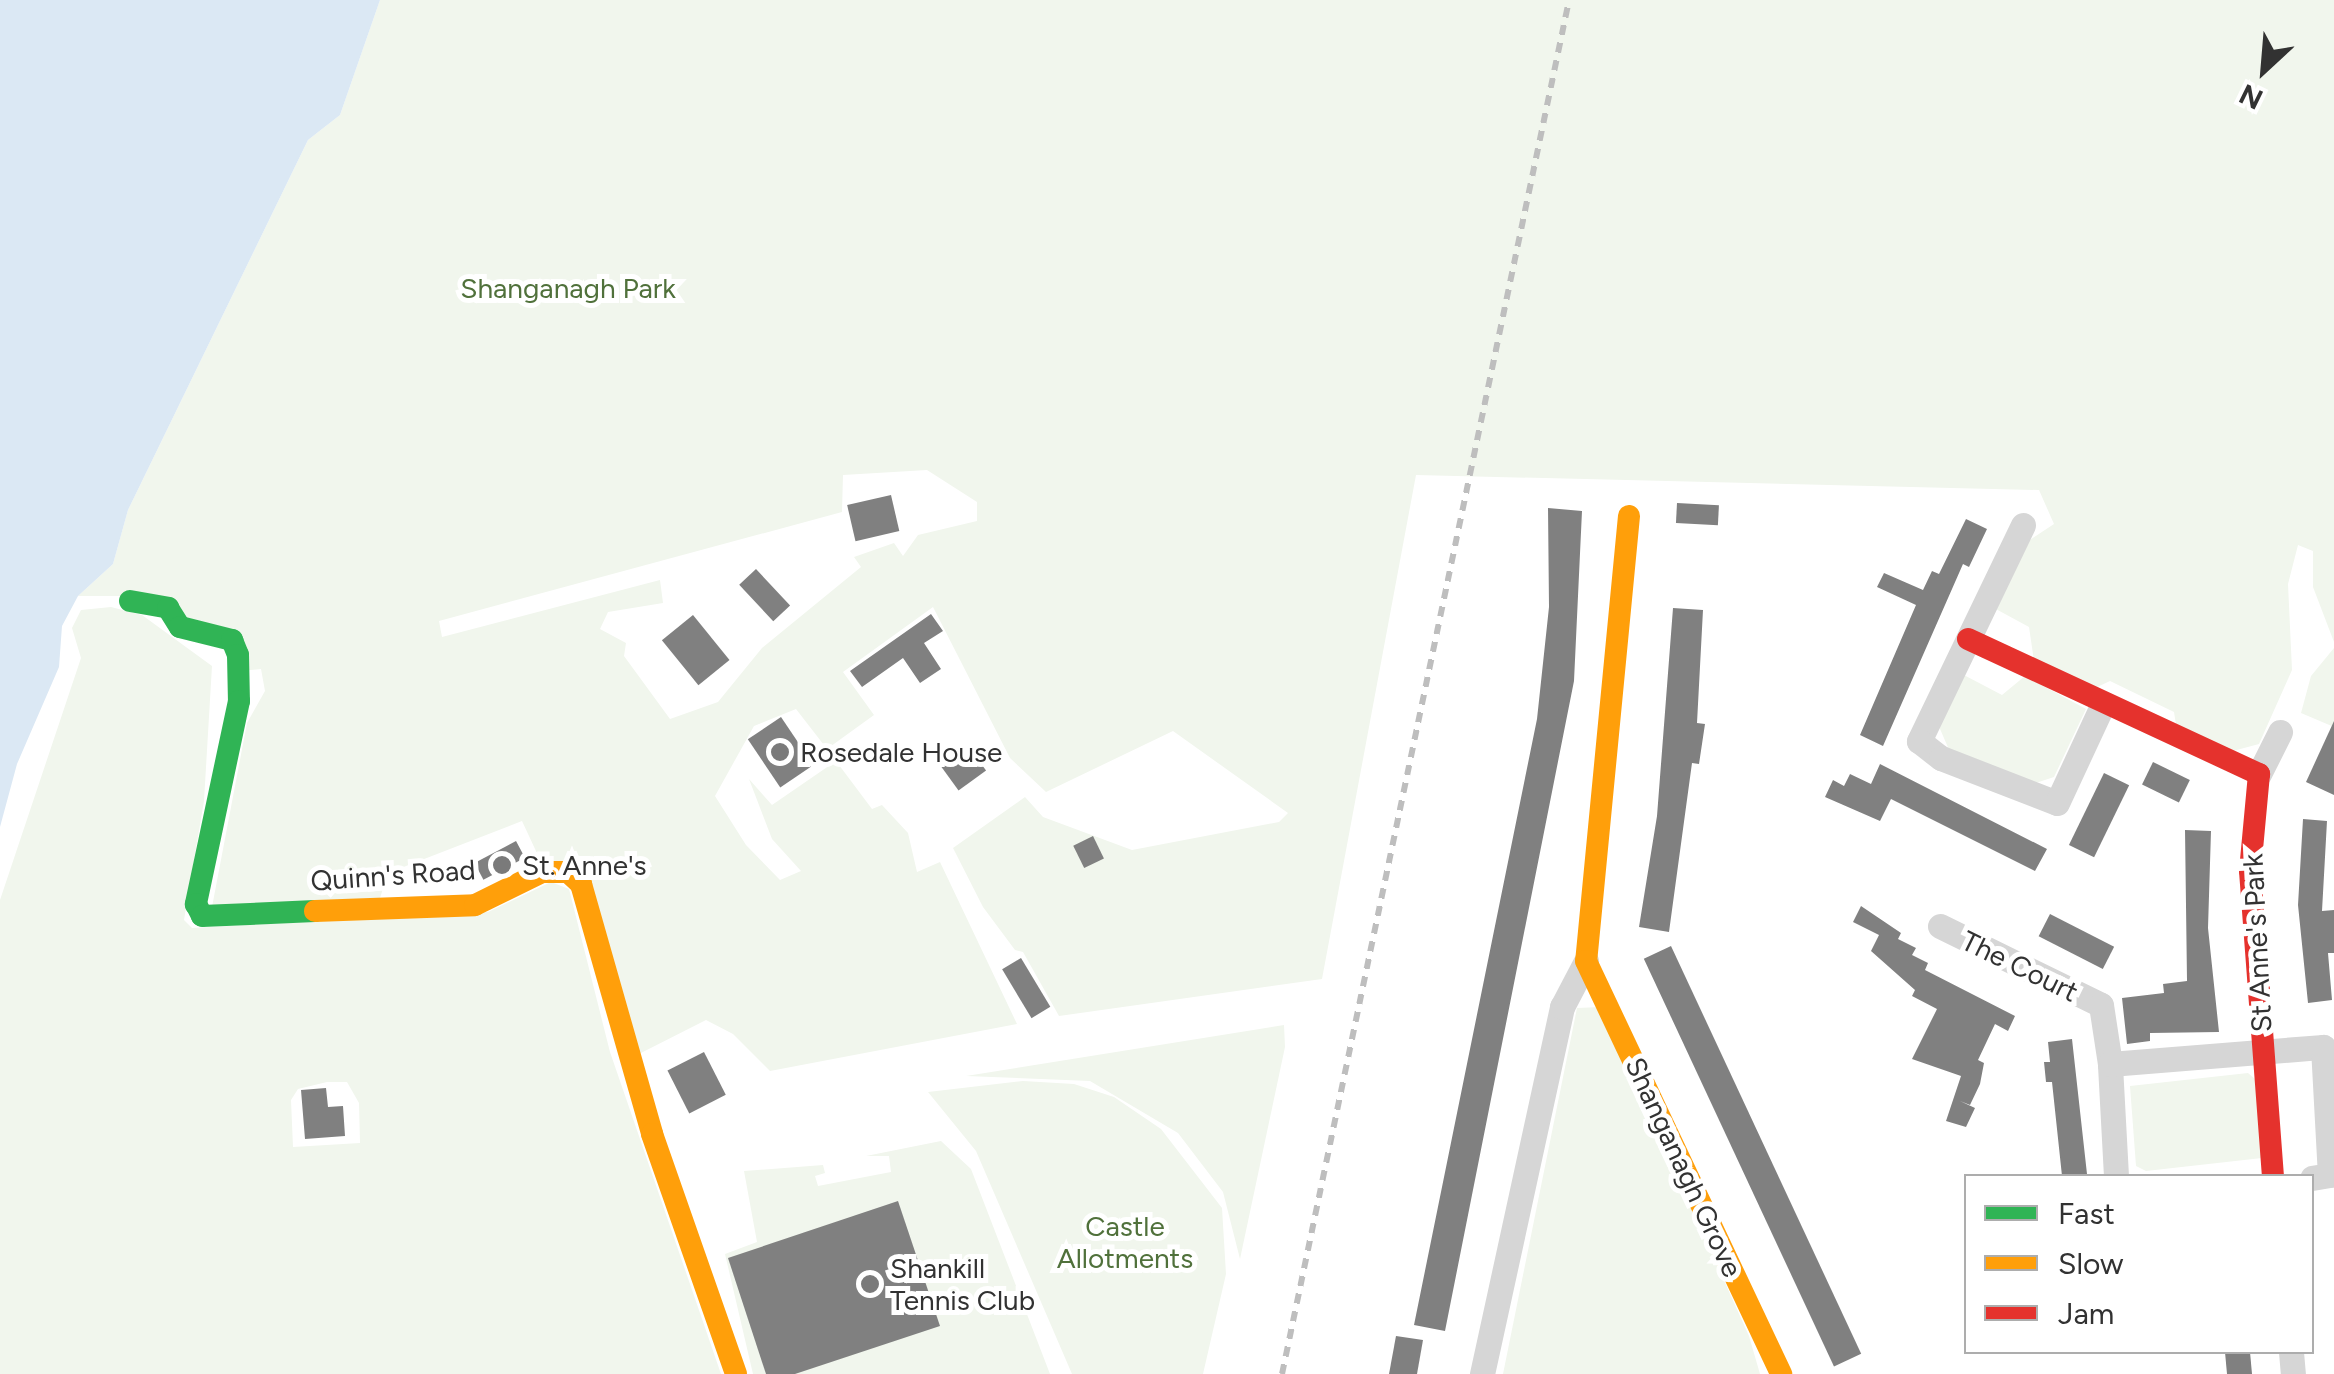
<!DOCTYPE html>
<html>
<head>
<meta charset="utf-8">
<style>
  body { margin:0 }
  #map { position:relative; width:2334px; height:1374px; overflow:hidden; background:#fff; font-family:Figtree,sans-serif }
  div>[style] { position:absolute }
  .green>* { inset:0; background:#f1f6ed }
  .water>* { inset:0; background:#dbe8f4 }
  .building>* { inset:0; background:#808080; transform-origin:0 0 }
  .street>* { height:25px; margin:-12.5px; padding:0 12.5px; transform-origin:12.5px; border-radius:12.5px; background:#d6d6d6 }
  .fast>* { height:22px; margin:-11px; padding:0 11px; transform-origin:11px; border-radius:11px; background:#30b455 }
  .slow>* { height:22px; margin:-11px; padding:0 11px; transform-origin:11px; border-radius:11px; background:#ff9f0a }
  .jam>* { height:22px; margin:-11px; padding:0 11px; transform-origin:11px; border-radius:11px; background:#e5322d }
  .rail>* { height:6px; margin-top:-3px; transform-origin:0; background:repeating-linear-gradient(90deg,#bebebe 0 10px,transparent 0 18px) }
  .dots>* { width:28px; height:28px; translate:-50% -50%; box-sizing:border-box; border:5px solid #fff; border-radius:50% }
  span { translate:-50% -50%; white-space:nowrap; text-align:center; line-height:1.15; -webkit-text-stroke:10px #fff; paint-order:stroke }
  .park-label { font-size:28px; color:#50713b }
  .poi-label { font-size:28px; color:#323232 }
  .left { translate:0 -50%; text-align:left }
  .street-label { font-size:28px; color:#323232 }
  .legend { position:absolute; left:1964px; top:1174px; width:350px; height:180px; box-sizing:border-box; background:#fff; border:2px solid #adadad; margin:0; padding:12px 18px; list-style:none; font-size:30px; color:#323232 }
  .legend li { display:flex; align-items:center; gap:20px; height:50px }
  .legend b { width:50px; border:2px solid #adadad }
  .north { position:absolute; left:2214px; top:20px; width:100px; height:100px; -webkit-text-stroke:8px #fff; paint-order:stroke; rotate:206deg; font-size:28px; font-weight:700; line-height:40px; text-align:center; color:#323232 }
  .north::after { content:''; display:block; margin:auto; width:35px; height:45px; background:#323232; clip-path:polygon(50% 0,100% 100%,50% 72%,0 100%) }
</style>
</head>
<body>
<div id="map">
  <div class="green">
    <i style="clip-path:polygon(evenodd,380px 0,2334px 0,2334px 642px,2313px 587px,2313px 551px,2298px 545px,2288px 584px,2292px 670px,2259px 744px,2229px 752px,2177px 731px,2174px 712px,2110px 681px,2095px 688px,2034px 661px,2029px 627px,1994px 608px,2022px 545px,2054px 524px,2039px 490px,1416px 475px,1322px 979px,1059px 1016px,1023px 952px,1015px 950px,983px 907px,953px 848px,1025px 797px,1043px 817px,1132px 850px,1279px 822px,1288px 813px,1173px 731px,1046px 792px,1010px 758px,933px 607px,843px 672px,874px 715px,827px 749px,796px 709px,754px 726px,715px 796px,746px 845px,780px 880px,801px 871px,772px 839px,749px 779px,772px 805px,836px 761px,872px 809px,882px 805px,908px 833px,917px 872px,940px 862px,1017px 1024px,770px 1071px,733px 1034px,706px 1020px,635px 1056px,588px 886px,542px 864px,522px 821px,388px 873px,380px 898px,212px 907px,247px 723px,265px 691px,261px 669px,240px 671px,238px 655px,129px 596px,78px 596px,113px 564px,128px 510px,308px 140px,340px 115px,380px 0,927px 470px,977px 502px,977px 521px,918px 535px,903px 556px,894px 543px,854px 557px,861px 567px,762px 648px,718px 702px,670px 719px,624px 656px,626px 643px,600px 629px,608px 612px,663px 603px,660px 580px,442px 637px,439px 621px,842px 512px,843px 475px,927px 470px)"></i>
    <i style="clip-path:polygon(evenodd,111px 607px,142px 615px,212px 666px,204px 801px,184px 920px,192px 928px,488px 912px,551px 882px,569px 889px,610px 1052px,721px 1374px,0 1374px,0 900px,81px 658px,72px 628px,81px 610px,111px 607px,327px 1082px,347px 1082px,359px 1103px,360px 1143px,293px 1147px,291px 1100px,298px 1089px,327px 1082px)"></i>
    <i style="clip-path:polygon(2334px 648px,2334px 727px,2301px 713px,2311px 676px)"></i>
    <i style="clip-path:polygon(1962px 674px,2002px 695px,2025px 676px,2086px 709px,2054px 777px,2027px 786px,1950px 752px,1937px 722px)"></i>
    <i style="clip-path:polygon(1601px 1007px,1749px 1336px,1760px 1374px,1503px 1374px,1577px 1008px)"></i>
    <i style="clip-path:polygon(1284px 1025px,1285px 1047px,1240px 1259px,1223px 1192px,1178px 1133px,1090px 1081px,966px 1076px)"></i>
    <i style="clip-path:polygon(2248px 1073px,2255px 1079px,2262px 1158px,2146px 1171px,2136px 1166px,2130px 1086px)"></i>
    <i style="clip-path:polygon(1023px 1081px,1074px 1084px,1114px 1097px,1161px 1129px,1222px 1208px,1226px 1274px,1203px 1374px,1072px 1374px,976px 1151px,928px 1092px)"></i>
    <i style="clip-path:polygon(941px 1141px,971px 1169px,1050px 1374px,753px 1374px,725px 1254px,757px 1242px,744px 1171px,823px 1165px,825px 1173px,815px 1176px,818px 1186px,891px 1172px,889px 1156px,866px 1156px)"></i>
  </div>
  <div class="water">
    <i style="clip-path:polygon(0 0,380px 0,340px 115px,308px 140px,128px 510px,113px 564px,78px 596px,62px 626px,59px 667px,17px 764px,0 827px)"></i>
  </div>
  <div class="building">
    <i style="left:891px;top:495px;width:37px;height:45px;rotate:77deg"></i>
    <i style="left:1677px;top:503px;width:42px;height:20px;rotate:3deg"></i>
    <i style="clip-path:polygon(1548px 508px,1582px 511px,1574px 681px,1445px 1331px,1414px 1325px,1537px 719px,1549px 607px)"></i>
    <i style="clip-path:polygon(1966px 519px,1987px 529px,1969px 567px,1963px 564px,1883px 746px,1860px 735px,1916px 605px,1877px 587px,1884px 573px,1923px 590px,1932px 571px,1939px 574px)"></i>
    <i style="left:756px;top:569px;width:50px;height:23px;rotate:47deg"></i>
    <i style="clip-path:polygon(1673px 608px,1703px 610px,1697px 723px,1705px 724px,1699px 764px,1692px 763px,1669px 932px,1639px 927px,1657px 816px)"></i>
    <i style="clip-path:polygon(931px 614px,943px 631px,924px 643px,941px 669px,920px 683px,903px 658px,862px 687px,850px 671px)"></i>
    <i style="left:693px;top:615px;width:58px;height:40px;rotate:51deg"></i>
    <i style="left:781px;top:717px;width:58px;height:40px;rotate:56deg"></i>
    <i style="clip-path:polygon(2334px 721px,2334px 795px,2306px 782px)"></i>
    <i style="left:969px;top:747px;width:29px;height:34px;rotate:54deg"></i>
    <i style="left:2153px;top:762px;width:41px;height:25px;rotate:26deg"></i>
    <i style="clip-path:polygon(1880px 764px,2047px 849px,2035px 871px,1891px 799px,1880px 821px,1825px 797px,1833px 780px,1844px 786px,1850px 774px,1871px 784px)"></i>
    <i style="left:2104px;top:773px;width:28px;height:80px;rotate:26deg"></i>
    <i style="clip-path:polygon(2303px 819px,2327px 821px,2322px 911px,2334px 910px,2334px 953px,2328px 953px,2332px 1000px,2308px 1003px,2298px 905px)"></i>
    <i style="clip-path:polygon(2185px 830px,2211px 831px,2208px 928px,2219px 1032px,2150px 1033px,2150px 1041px,2127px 1044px,2122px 998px,2164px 993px,2163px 984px,2187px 981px)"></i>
    <i style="left:1093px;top:836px;width:25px;height:22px;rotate:64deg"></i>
    <i style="left:516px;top:841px;width:19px;height:47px;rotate:62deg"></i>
    <i style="clip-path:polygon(1861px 906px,1901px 933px,1898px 939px,1916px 948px,1912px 955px,1928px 963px,1925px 970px,2015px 1016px,2008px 1031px,1995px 1024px,1978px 1060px,1984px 1063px,1980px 1084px,1970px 1105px,1960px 1101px,1975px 1108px,1966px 1127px,1946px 1121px,1961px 1076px,1912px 1059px,1937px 1009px,1912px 996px,1915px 990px,1871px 951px,1879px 935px,1853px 922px)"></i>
    <i style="left:2050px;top:914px;width:72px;height:25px;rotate:27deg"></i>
    <i style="left:1671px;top:946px;width:450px;height:30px;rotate:65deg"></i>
    <i style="left:1021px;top:958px;width:57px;height:22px;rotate:59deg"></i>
    <i style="clip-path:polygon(2072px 1039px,2087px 1174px,2062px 1176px,2052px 1082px,2046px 1082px,2044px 1062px,2050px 1062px,2048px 1042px)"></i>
    <i style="left:704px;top:1052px;width:48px;height:41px;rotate:63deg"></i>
    <i style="clip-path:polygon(326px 1088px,328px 1107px,343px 1106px,345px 1136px,305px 1139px,301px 1090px)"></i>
    <i style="clip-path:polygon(898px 1201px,940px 1326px,795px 1374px,766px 1374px,728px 1258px)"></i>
    <i style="clip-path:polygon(1396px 1336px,1423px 1340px,1417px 1374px,1389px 1374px)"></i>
    <i style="clip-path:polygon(2225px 1352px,2250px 1352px,2252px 1374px,2227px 1374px)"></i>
  </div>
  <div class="street">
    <i style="left:2023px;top:525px;width:240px;rotate:115.7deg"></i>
    <i style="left:1919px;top:741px;width:28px;rotate:38deg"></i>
    <i style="left:1941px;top:758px;width:124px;rotate:21.2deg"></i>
    <i style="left:2057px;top:803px;width:109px;rotate:-65.1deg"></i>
    <i style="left:2259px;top:774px;width:47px;rotate:-63.4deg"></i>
    <i style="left:1940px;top:926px;width:179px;rotate:26.1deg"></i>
    <i style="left:2101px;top:1005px;width:60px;rotate:81.3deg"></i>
    <i style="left:2116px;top:1176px;width:112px;rotate:-93.1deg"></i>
    <i style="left:2110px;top:1064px;width:214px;rotate:-4.6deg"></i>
    <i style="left:2323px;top:1047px;width:128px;rotate:86.9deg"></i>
    <i style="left:2330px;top:1175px;width:18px;rotate:171deg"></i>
    <i style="left:2291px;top:1352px;width:22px;rotate:85deg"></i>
    <i style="left:1482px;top:1374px;width:376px;rotate:-77.7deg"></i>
    <i style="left:1562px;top:1007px;width:52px;rotate:-62.4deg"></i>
  </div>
  <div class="fast">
    <i style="left:130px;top:601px;width:39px;rotate:10deg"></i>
    <i style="left:168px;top:608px;width:22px;rotate:58deg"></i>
    <i style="left:180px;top:627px;width:54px;rotate:14deg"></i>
    <i style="left:232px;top:640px;width:16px;rotate:68deg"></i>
    <i style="left:238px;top:655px;width:46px;rotate:88.8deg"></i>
    <i style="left:239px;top:701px;width:208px;rotate:102deg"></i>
    <i style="left:196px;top:904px;width:13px;rotate:63deg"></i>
    <i style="left:202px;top:916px;width:113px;rotate:-2.5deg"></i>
  </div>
  <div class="slow">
    <i style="left:1629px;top:516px;width:447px;rotate:95.5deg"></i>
    <i style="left:1586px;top:961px;width:457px;rotate:64.7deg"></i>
    <i style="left:315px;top:911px;width:160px;rotate:-2.1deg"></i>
    <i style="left:475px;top:905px;width:75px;rotate:-26.2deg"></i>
    <i style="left:542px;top:872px;width:26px"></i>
    <i style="left:568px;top:872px;width:18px;rotate:43deg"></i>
    <i style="left:581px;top:884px;width:260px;rotate:74.1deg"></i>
    <i style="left:652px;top:1134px;width:254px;rotate:70.7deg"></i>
  </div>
  <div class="jam">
    <i style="left:1968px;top:639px;width:321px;rotate:24.9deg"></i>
    <i style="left:2259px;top:774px;width:97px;rotate:95.3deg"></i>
    <i style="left:2250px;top:871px;width:306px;rotate:85.7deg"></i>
  </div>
  <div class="rail">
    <i style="left:1282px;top:1374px;width:1404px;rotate:-78.2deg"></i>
  </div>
  <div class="dots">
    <i style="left:780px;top:752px;background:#7a7a7a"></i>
    <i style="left:502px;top:865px;background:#7a7a7a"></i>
    <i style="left:870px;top:1284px;background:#7a7a7a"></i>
  </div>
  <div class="park-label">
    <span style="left:568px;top:288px">Shanganagh Park</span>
    <span style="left:1125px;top:1242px">Castle<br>Allotments</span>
  </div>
  <div class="poi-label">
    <span class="left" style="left:800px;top:752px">Rosedale House</span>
    <span class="left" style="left:522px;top:865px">St. Anne's</span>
    <span class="left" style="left:890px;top:1284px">Shankill<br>Tennis Club</span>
  </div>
  <div class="street-label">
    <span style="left:393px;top:875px;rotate:-4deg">Quinn's Road</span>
    <span style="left:2257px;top:943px;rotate:-93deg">St Anne's Park</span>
    <span style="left:2020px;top:966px;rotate:26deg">The Court</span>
    <span style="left:1684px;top:1167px;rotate:65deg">Shanganagh Grove</span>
  </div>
  <ul class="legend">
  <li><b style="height:12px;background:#30b455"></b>Fast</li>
  <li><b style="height:12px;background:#ff9f0a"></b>Slow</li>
  <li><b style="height:12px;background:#e5322d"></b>Jam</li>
  </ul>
  <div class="north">N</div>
</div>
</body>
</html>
